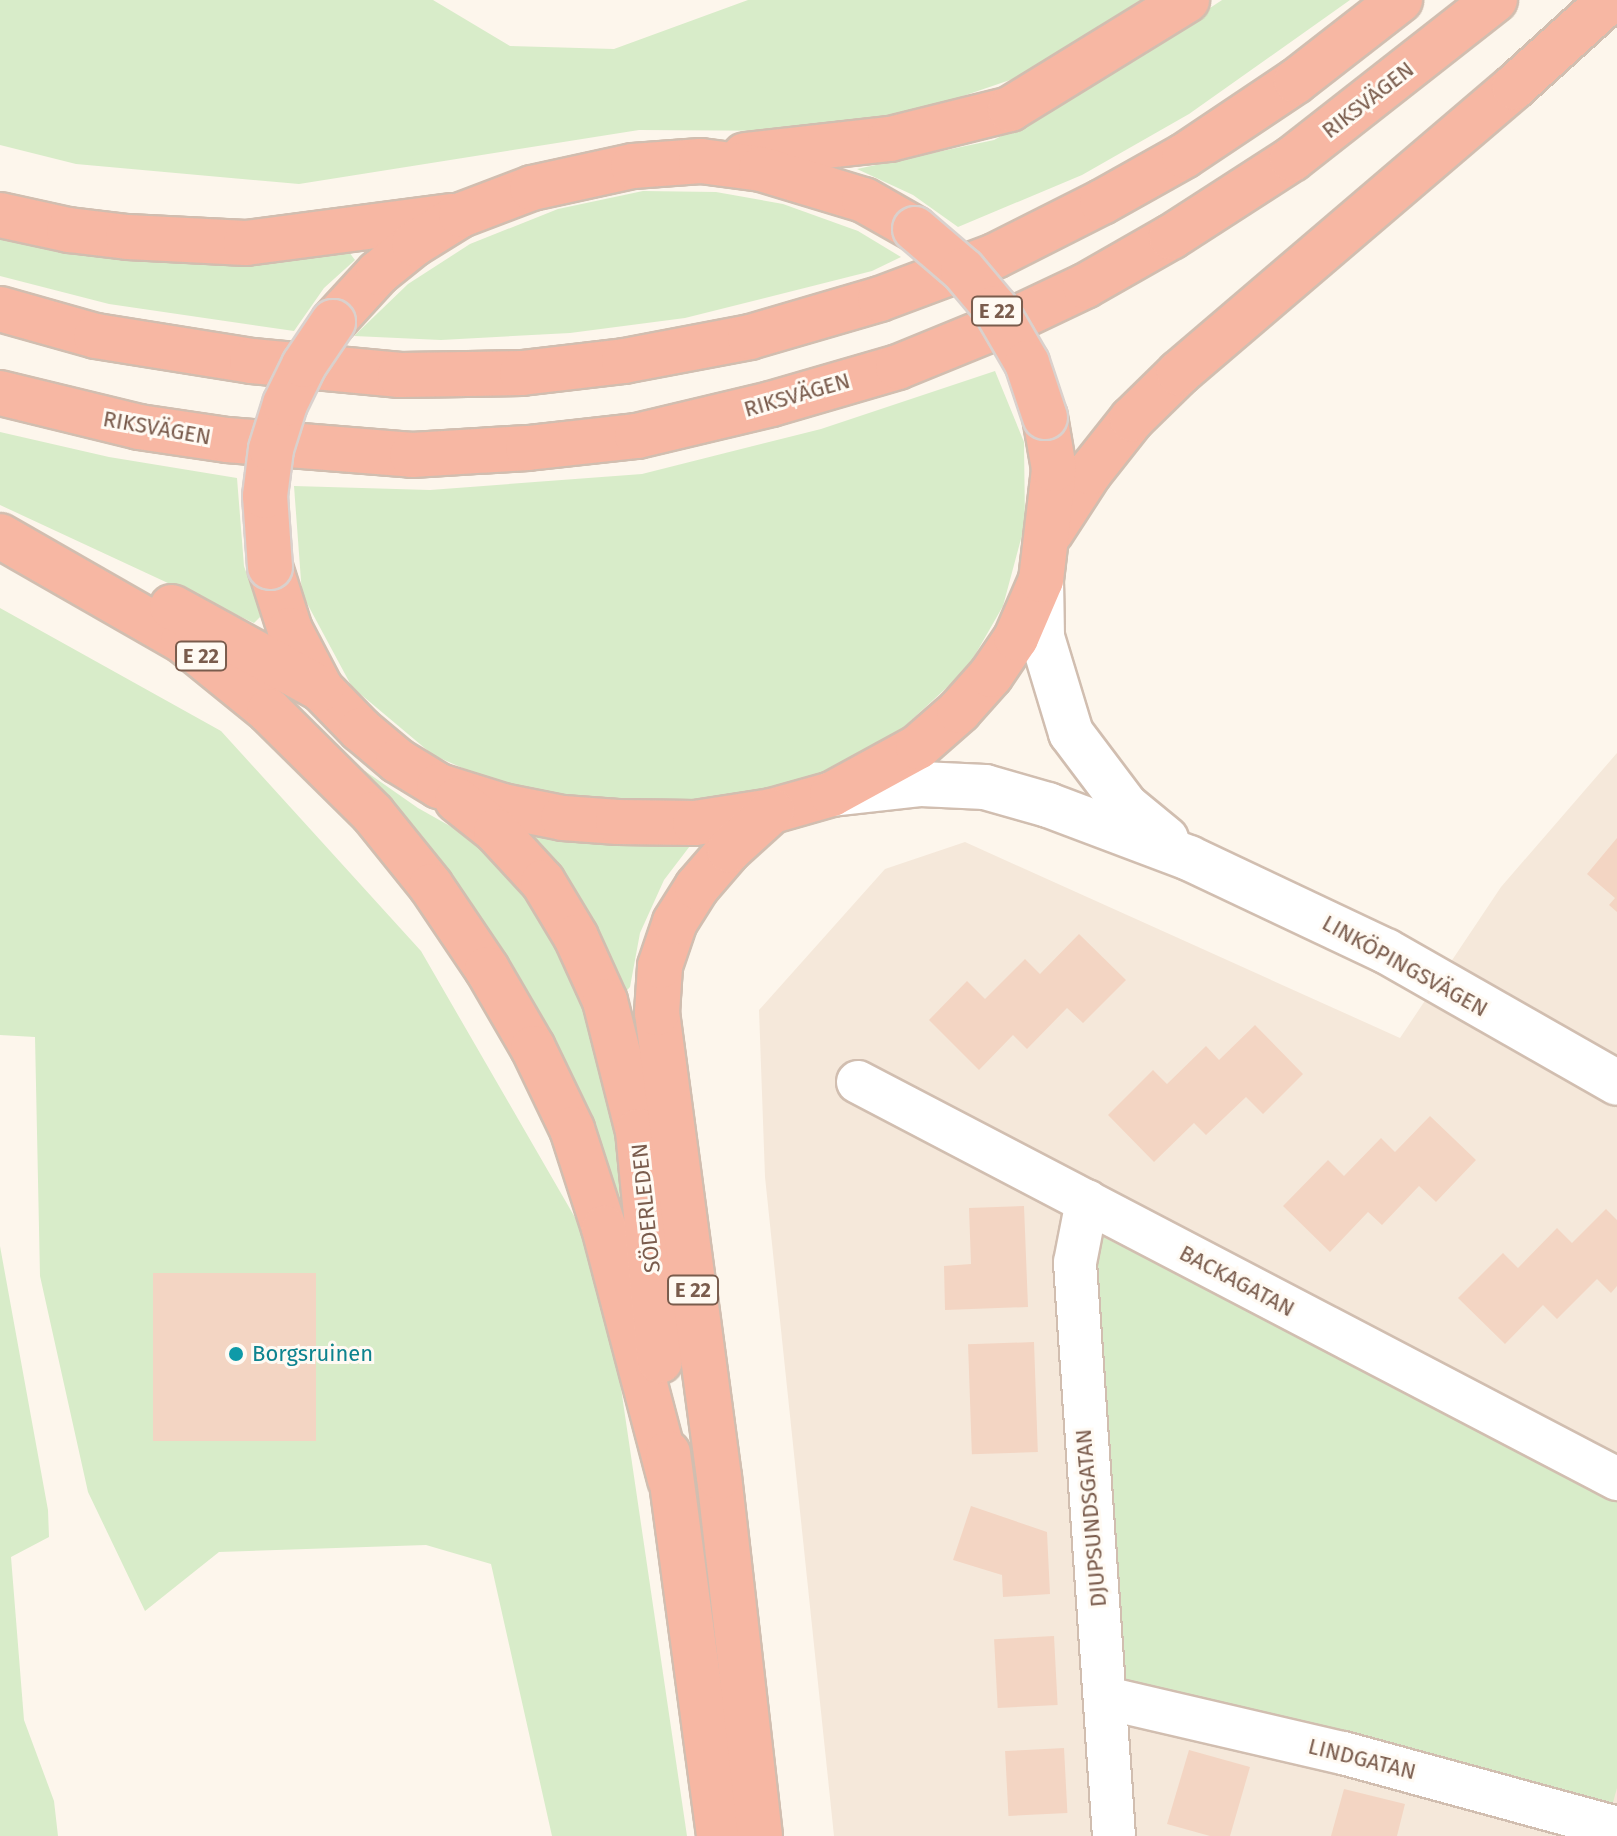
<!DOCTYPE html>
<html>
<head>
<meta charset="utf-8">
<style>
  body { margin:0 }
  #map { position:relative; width:1617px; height:1836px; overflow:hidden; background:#fdf6ec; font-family:"Fira Sans",sans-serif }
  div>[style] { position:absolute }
  .residential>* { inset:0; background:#f5e8da }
  .green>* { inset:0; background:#d8ecc9 }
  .building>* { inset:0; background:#f3d5c3; transform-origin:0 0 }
  .roads { filter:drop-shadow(2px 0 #d1beb0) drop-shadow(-2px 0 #d1beb0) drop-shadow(0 2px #d1beb0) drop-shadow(0 -2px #d1beb0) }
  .street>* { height:42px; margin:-21px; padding:0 21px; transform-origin:21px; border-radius:21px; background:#fff }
  .secondary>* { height:44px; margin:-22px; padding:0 22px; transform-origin:22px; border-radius:22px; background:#fff }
  .highway>* { height:44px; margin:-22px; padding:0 22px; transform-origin:22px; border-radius:22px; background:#f7b7a3 }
  .bridges { filter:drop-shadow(2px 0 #dad1cd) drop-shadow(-2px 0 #dad1cd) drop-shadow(0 2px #dad1cd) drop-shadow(0 -2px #dad1cd) }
  .highway-bridge>* { height:44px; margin:-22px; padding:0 22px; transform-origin:22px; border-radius:22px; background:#f7b7a3 }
  .dots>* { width:22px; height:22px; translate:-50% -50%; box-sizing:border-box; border:4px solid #fffaf3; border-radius:50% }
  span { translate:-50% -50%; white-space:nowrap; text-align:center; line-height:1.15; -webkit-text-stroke:6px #fffaf3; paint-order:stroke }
  .shield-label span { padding:2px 6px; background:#fffaf3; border:2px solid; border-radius:6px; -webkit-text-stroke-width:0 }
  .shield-label { font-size:20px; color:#7a5c4d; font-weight:700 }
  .street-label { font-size:22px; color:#7a5c4d }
  .culture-label { font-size:22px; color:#0d838f }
  .left { translate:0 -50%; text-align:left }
</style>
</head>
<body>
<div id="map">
  <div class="residential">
    <i style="clip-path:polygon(1617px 753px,1617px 1836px,834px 1836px,765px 1177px,759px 1010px,885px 869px,965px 842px,1400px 1038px,1501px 887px)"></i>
  </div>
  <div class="green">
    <i style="clip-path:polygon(0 0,433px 0,510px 46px,614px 49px,748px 0,1146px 0,1022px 76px,931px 107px,802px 131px,639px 130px,299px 184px,76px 164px,0 145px)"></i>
    <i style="clip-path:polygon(1222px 0,1350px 0,1189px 114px,1082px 175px,958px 227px,913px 195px,857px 169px,994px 140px,1097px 83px)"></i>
    <i style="clip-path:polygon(643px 191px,716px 192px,783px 204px,858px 231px,901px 257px,872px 271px,685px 318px,570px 333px,441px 340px,354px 336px,408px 284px,470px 244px,558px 209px)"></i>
    <i style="clip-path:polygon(0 232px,58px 248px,168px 262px,265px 263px,346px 248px,355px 260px,324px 288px,294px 331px,109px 304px,0 276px)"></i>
    <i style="clip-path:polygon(995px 371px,1024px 442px,1025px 524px,1003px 606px,967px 669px,894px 736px,812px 781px,690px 811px,596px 806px,501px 785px,433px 755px,352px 687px,302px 594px,294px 486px,430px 490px,642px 474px,821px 429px)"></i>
    <i style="clip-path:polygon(0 432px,109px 457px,237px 478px,244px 566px,261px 616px,254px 623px,0 505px)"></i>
    <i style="clip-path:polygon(0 608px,221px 731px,421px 951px,603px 1266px,687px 1836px,552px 1836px,491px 1564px,426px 1545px,219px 1552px,145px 1611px,88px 1492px,40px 1276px,35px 1037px,0 1035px)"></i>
    <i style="clip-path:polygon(365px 771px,418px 808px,473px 839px,528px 897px,565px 961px,600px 1050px,625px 1185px,619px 1205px,365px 783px)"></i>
    <i style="clip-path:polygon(525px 830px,696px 838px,664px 880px,640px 933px,630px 987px,620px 998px)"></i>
    <i style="clip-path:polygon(1091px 1231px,1617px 1492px,1617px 1788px,1612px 1806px,1124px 1684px)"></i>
    <i style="clip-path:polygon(0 1246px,48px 1510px,49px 1537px,11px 1557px,24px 1720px,54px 1801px,58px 1836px,0 1836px)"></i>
  </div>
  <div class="building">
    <i style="clip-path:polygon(1617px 838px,1617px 912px,1609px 905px,1615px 898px,1587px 874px)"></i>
    <i style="clip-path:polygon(1079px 934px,1126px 980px,1083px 1023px,1067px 1008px,1027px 1049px,1013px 1035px,979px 1070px,929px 1020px,967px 981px,985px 999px,1025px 959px,1040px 974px)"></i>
    <i style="clip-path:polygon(1255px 1025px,1303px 1074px,1263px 1114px,1246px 1097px,1206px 1135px,1194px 1123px,1154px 1162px,1108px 1115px,1153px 1070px,1167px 1084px,1206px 1046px,1219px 1060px)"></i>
    <i style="clip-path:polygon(1430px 1116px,1476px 1160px,1436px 1202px,1419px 1186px,1382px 1225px,1368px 1212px,1330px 1252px,1283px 1206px,1328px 1160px,1344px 1176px,1381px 1138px,1395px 1152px)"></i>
    <i style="clip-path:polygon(1024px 1206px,1028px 1307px,945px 1310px,944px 1266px,971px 1264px,969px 1208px)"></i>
    <i style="clip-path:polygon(1606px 1209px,1617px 1220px,1617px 1286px,1611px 1293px,1597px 1279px,1557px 1319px,1543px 1305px,1505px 1344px,1458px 1298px,1503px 1253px,1518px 1268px,1557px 1228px,1572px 1243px)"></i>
    <i style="left:153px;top:1273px;width:163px;height:168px"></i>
    <i style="left:1034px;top:1342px;width:110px;height:66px;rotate:88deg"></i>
    <i style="clip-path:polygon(971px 1506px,1047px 1532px,1050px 1594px,1003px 1597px,1002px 1575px,953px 1560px)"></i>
    <i style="left:1054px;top:1636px;width:69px;height:60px;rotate:87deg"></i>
    <i style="left:1064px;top:1748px;width:65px;height:59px;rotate:87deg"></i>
    <i style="clip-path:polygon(1189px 1750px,1250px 1767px,1230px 1836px,1210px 1836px,1167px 1824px)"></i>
    <i style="clip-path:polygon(1344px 1789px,1405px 1804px,1397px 1836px,1331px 1836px)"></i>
  </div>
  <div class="roads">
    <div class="street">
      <i style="left:858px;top:1082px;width:857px;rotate:27.61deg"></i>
      <i style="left:1087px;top:1201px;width:63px;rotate:101deg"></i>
      <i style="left:1075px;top:1263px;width:574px;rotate:86.11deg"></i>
      <i style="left:1106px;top:1698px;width:243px;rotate:13.1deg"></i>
      <i style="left:1343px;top:1753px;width:284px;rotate:15.3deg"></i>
    </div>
    <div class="secondary">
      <i style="left:1041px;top:580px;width:57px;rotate:89deg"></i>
      <i style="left:1042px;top:637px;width:100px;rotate:73.2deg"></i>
      <i style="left:1071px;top:733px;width:91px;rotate:53deg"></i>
      <i style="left:1126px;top:806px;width:52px;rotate:39.5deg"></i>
      <i style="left:832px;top:794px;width:90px;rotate:-6.4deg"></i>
      <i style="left:921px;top:784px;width:64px;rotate:2.7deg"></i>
      <i style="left:985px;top:787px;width:66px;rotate:15.9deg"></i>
      <i style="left:1048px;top:805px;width:151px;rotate:20.6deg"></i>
      <i style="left:1189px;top:858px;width:218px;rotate:25.3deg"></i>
      <i style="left:1386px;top:951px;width:266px;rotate:29.7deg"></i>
    </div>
    <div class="highway">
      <i style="left:745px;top:155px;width:146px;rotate:-6.3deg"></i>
      <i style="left:890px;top:139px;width:124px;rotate:-14deg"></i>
      <i style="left:1010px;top:109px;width:208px;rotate:-31.6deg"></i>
      <i style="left:0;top:215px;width:71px;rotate:12.3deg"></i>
      <i style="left:69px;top:230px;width:59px;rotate:6.8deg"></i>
      <i style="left:128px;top:237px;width:118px;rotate:2.9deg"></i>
      <i style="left:246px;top:243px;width:207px;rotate:-7.5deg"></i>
      <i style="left:0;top:309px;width:100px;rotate:15.7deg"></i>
      <i style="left:96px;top:336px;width:158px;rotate:9.1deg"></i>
      <i style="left:252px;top:361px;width:149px;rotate:5.4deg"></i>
      <i style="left:400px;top:375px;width:122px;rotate:-0.9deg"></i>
      <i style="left:522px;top:373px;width:103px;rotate:-6.7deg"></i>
      <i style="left:624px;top:361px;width:128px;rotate:-10.8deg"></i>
      <i style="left:750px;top:337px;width:135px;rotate:-16.3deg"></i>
      <i style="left:880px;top:299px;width:123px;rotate:-20.5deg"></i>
      <i style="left:995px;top:256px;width:120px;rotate:-26.8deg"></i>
      <i style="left:1102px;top:202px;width:94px;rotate:-29.3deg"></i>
      <i style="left:1184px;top:156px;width:135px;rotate:-33.8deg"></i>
      <i style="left:1296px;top:81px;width:132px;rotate:-37.9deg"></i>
      <i style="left:333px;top:322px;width:67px;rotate:-47.4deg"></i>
      <i style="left:378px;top:273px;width:46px;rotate:-38.9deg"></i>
      <i style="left:414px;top:244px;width:55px;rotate:-31.7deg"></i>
      <i style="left:461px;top:215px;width:76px;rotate:-20.8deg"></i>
      <i style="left:532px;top:188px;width:103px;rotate:-12.3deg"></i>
      <i style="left:633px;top:166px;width:68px;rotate:-4.2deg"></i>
      <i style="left:701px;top:161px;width:61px;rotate:7.6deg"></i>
      <i style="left:761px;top:169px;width:108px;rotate:16.8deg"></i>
      <i style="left:864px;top:200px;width:59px;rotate:29.6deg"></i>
      <i style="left:0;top:393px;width:143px;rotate:13.7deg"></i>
      <i style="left:139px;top:427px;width:89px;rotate:8.4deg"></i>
      <i style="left:227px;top:440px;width:186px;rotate:4.6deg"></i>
      <i style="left:412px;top:455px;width:116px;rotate:-3.5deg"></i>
      <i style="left:528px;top:448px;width:110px;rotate:-6.3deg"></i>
      <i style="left:637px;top:436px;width:138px;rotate:-13.4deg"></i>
      <i style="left:771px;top:404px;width:132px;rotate:-16.2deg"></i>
      <i style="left:898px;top:367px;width:122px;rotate:-22.2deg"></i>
      <i style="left:1011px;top:321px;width:82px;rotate:-25.3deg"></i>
      <i style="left:1085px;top:286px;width:99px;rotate:-29.7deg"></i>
      <i style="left:1171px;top:237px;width:144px;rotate:-32.8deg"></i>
      <i style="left:1292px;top:159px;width:258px;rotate:-38.1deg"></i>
      <i style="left:1051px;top:532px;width:72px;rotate:-57deg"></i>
      <i style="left:1090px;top:472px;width:68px;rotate:-51.6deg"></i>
      <i style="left:1132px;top:419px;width:66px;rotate:-44.4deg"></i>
      <i style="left:1179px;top:373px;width:440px;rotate:-40.5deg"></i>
      <i style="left:1514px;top:87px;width:130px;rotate:-42.2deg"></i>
      <i style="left:0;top:536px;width:211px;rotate:29.8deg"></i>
      <i style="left:183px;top:641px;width:111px;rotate:39.1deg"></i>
      <i style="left:269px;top:711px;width:146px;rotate:44.7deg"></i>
      <i style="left:373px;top:814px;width:92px;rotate:51.1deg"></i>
      <i style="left:431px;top:886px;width:100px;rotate:56deg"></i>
      <i style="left:487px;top:969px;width:91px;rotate:59.8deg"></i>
      <i style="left:533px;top:1048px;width:90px;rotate:64.3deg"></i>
      <i style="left:572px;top:1129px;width:104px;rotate:72.1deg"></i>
      <i style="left:604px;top:1228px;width:260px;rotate:75.3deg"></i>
      <i style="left:270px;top:567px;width:66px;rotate:72.4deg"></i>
      <i style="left:290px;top:630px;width:67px;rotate:62.3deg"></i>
      <i style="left:321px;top:689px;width:57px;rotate:45.7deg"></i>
      <i style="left:361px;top:730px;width:48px;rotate:40deg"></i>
      <i style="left:398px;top:761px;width:48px;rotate:31.4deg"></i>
      <i style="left:439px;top:786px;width:67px;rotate:17.4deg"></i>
      <i style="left:503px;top:806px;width:61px;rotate:11.3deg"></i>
      <i style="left:563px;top:818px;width:55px;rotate:4.2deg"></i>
      <i style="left:618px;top:822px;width:77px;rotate:0.7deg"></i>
      <i style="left:695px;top:823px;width:78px;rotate:-8.9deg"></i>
      <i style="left:772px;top:811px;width:62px;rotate:-15.8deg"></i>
      <i style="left:832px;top:794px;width:98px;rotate:-28.7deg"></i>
      <i style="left:918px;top:747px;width:55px;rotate:-41.3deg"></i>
      <i style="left:959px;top:711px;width:48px;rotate:-48.4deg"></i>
      <i style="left:991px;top:675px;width:45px;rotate:-56deg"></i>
      <i style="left:1016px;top:638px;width:63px;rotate:-66.7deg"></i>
      <i style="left:1041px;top:580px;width:112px;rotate:-83.3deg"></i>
      <i style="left:1054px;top:469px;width:53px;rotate:-99.8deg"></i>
      <i style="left:172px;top:607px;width:170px;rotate:28.8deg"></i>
      <i style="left:457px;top:800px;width:50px;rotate:38.5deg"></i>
      <i style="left:496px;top:831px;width:69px;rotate:47.3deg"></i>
      <i style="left:543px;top:882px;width:64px;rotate:59deg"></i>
      <i style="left:576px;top:937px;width:70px;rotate:65.6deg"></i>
      <i style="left:605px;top:1001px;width:134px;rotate:75.8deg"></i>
      <i style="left:638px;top:1131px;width:231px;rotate:84.5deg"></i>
      <i style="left:668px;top:1453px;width:386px;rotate:82.4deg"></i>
      <i style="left:760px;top:1836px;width:361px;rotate:-96.5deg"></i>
      <i style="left:719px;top:1477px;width:468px;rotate:-97.6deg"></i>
      <i style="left:657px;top:1013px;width:47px;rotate:-86.3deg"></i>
      <i style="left:660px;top:966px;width:46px;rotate:-71.2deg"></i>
      <i style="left:675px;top:922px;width:41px;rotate:-57.8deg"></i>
      <i style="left:697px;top:887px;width:49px;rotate:-49.1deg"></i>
      <i style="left:729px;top:850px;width:58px;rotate:-42.2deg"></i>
    </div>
  </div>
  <div class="bridges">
    <div class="highway-bridge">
      <i style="left:915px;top:229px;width:63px;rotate:40.5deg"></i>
      <i style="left:963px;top:270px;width:50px;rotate:49.9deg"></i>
      <i style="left:995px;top:308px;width:64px;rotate:59.8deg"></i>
      <i style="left:1027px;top:363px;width:57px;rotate:71.6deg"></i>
      <i style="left:270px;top:567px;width:71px;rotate:-94deg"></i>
      <i style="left:265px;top:496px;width:47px;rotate:-82.7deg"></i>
      <i style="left:271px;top:449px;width:47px;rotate:-72.7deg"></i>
      <i style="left:285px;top:404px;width:43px;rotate:-64deg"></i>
      <i style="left:304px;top:365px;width:52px;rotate:-56deg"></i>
    </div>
  </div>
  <div class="dots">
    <i style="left:236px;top:1354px;background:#0f9aa8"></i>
  </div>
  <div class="shield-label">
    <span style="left:997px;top:311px">E 22</span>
    <span style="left:201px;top:656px">E 22</span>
    <span style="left:693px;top:1290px">E 22</span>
  </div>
  <div class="street-label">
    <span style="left:1368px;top:100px;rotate:-38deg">RIKSVÄGEN</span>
    <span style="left:797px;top:395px;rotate:-16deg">RIKSVÄGEN</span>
    <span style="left:157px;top:428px;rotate:10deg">RIKSVÄGEN</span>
    <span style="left:1405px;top:966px;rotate:29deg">LINKÖPINGSVÄGEN</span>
    <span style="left:646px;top:1208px;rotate:-96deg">SÖDERLEDEN</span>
    <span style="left:1237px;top:1281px;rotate:28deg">BACKAGATAN</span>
    <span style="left:1091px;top:1518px;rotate:-95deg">DJUPSUNDSGATAN</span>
    <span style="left:1362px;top:1759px;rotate:14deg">LINDGATAN</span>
  </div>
  <div class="culture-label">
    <span class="left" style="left:252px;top:1354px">Borgsruinen</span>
  </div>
</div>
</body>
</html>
